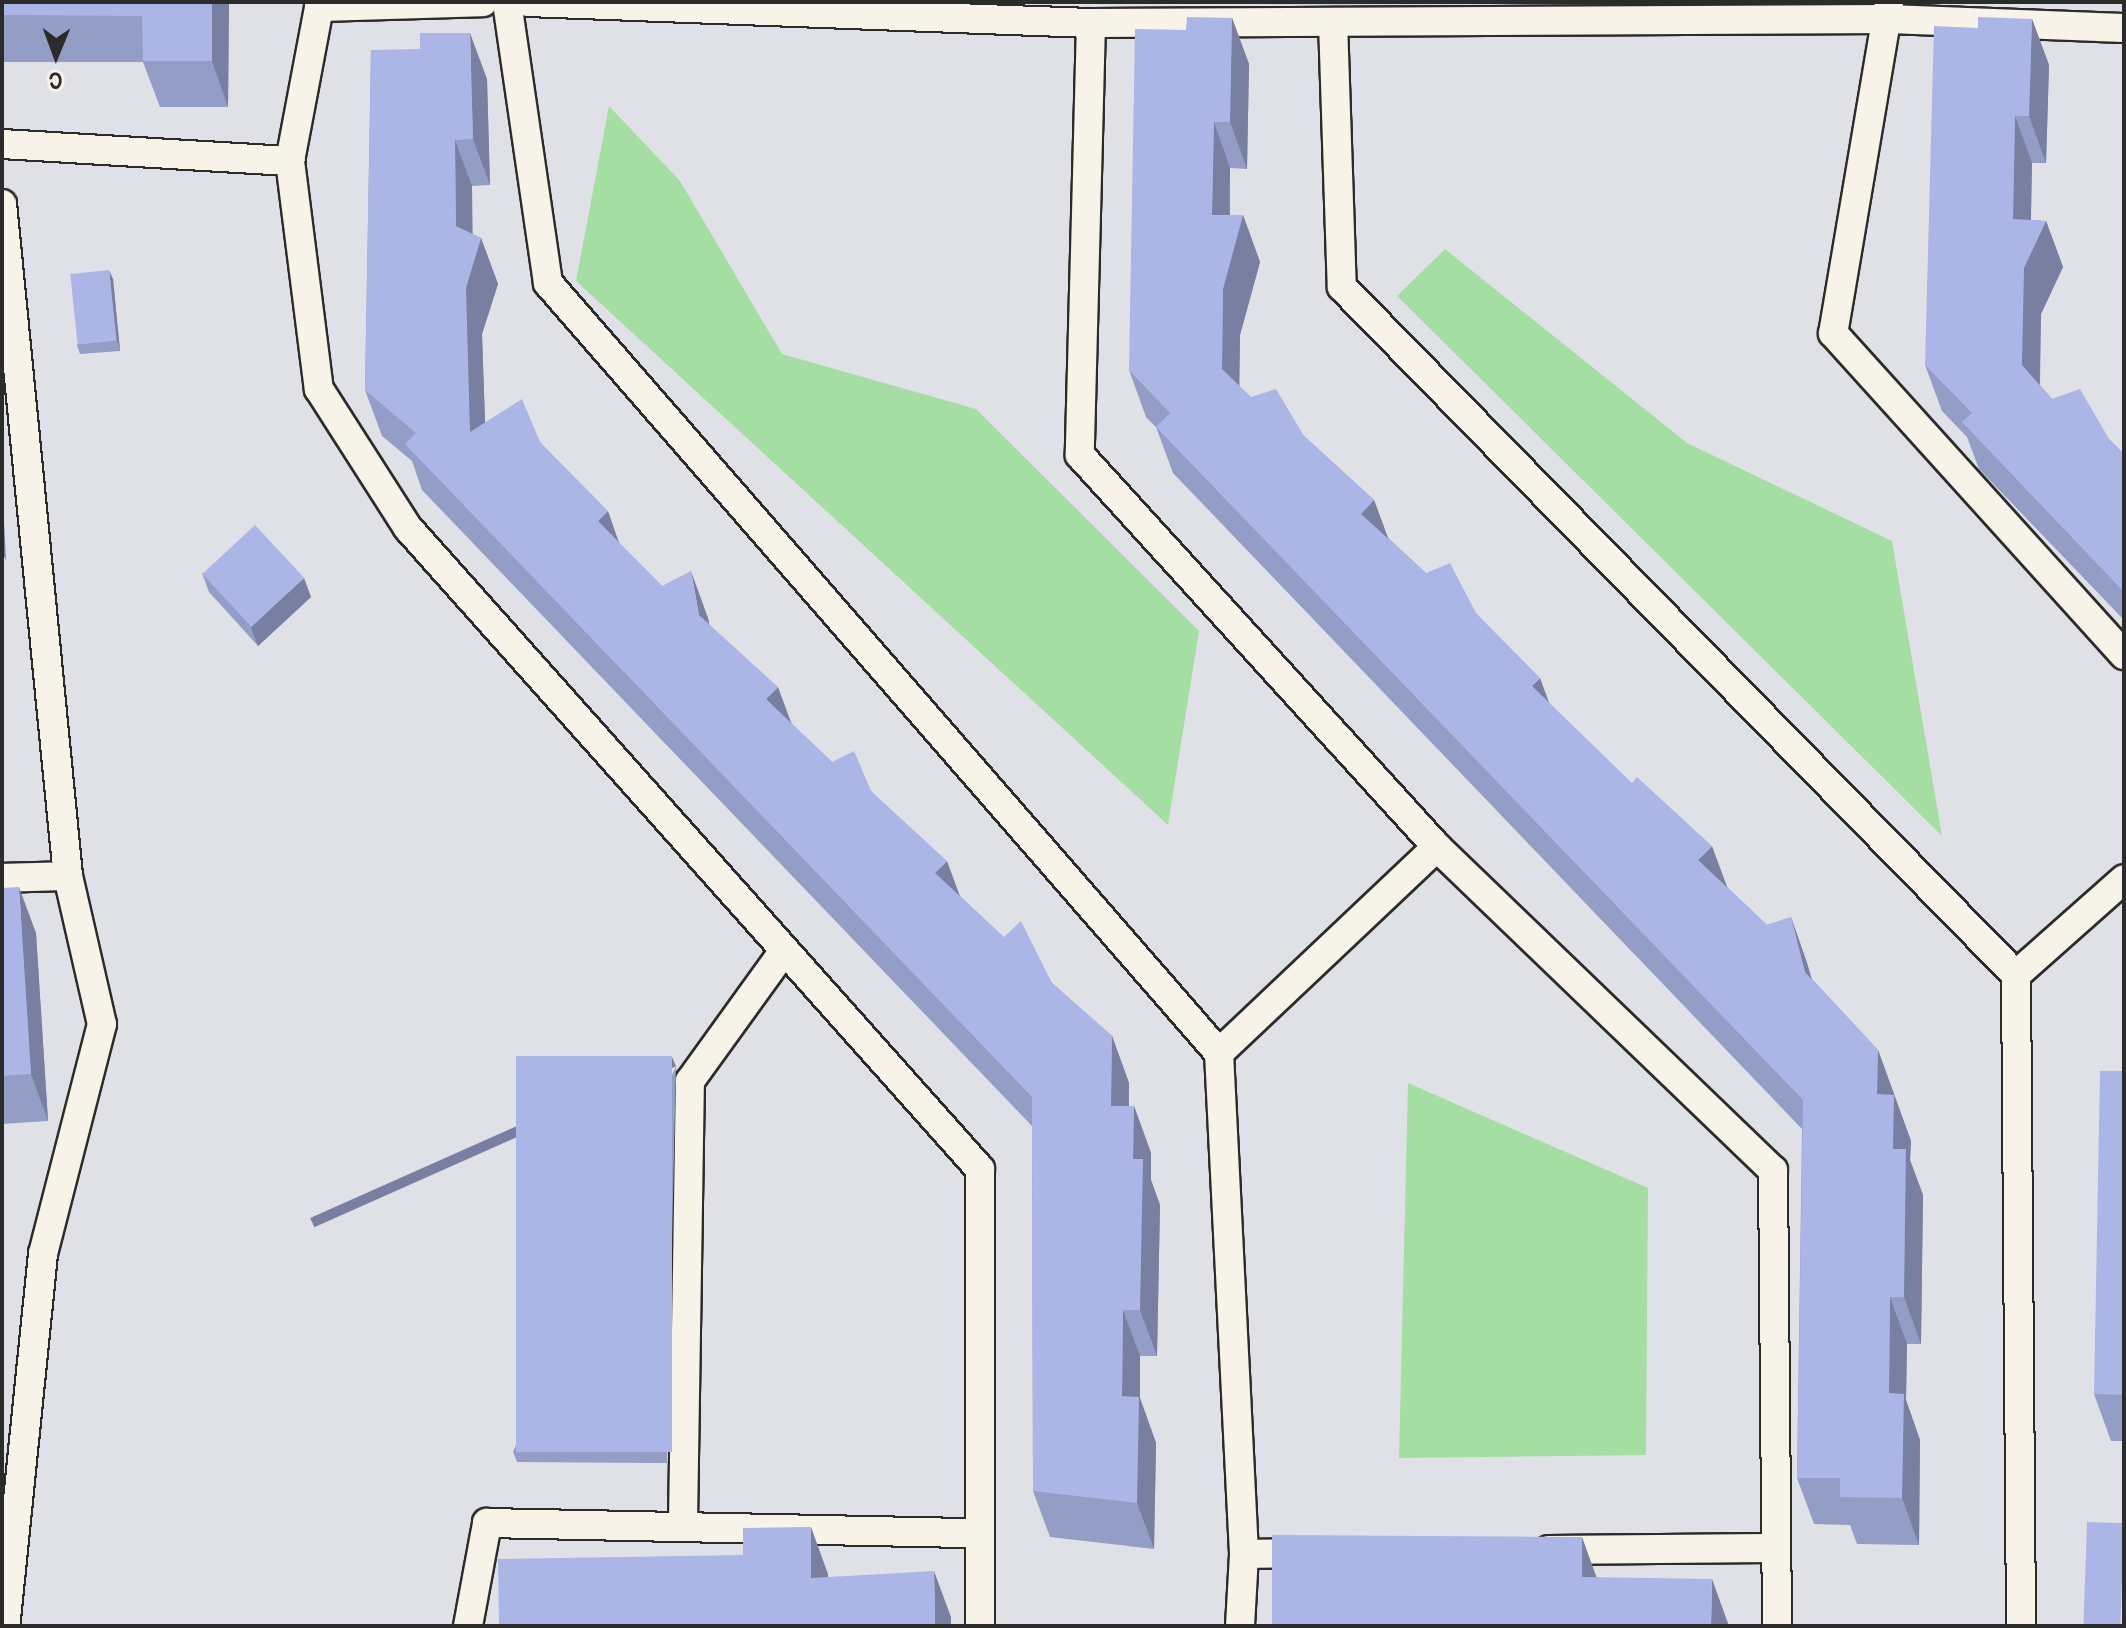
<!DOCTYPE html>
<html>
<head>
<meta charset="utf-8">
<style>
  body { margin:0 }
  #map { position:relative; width:2126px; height:1628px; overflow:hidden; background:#e0e1e7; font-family:Pangolin,sans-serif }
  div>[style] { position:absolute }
  .built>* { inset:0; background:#d0d4e7 }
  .green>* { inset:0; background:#a5dea3 }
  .roads { filter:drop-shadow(2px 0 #2b2b2b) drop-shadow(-2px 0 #2b2b2b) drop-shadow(0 2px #2b2b2b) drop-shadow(0 -2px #2b2b2b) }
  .service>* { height:28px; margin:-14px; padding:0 14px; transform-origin:14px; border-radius:14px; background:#f7f3e8 }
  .wall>* { inset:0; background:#939dc6 }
  .shaded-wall>* { inset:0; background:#787fa1; transform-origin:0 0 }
  .building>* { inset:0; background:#abb6e6; transform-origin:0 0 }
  span { translate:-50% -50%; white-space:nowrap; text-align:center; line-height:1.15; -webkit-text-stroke:6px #f7f3e8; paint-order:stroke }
  .frame { position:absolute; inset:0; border:4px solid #2b2b2b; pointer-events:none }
  .north { position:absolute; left:16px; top:16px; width:80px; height:80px; -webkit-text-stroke:6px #f7f3e8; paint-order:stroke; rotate:181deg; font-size:22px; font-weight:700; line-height:32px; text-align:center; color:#2b2b2b }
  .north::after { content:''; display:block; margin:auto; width:28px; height:36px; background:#2b2b2b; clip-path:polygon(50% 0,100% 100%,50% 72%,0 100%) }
</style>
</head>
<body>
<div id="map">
  <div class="built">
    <i style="clip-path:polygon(1094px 2px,1789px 2px,1789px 12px)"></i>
  </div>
  <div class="green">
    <i style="clip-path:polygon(609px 106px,680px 181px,782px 354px,976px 409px,1199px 631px,1168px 825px,576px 281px)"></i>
    <i style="clip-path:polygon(1445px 249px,1687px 443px,1892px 541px,1942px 836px,1397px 296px)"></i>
    <i style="clip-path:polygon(1408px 1083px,1648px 1188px,1646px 1455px,1399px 1458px)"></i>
  </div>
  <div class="roads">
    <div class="service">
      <i style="left:507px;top:2px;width:284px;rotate:81.7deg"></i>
      <i style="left:548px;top:283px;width:1021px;rotate:48.93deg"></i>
      <i style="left:1219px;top:1053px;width:502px;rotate:87.14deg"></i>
      <i style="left:528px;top:2px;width:563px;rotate:2.14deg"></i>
      <i style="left:1091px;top:23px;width:798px;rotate:-0.29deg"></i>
      <i style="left:1889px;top:19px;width:235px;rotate:2.2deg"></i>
      <i style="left:1889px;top:3px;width:335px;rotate:99.6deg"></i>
      <i style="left:1833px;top:333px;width:434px;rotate:47.9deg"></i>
      <i style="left:1333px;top:22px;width:265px;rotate:88.1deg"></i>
      <i style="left:1342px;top:287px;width:963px;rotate:45.59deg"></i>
      <i style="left:1091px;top:23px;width:432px;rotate:91.5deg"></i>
      <i style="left:1080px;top:455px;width:530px;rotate:47.68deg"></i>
      <i style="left:1437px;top:847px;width:466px;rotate:43.9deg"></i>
      <i style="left:1773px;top:1170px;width:456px;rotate:89.5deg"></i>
      <i style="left:2px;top:144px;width:289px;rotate:3.4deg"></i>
      <i style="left:290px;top:161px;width:157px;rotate:-79.3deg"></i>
      <i style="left:319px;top:7px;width:164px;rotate:-1.7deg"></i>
      <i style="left:290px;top:161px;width:230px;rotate:82.8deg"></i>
      <i style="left:319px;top:389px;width:165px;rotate:57.4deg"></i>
      <i style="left:408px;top:528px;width:859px;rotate:48.26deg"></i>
      <i style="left:980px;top:1169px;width:457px;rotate:90deg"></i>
      <i style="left:2px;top:204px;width:675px;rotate:84.39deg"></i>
      <i style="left:68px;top:876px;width:152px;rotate:77.1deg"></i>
      <i style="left:102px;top:1024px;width:237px;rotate:104.4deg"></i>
      <i style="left:43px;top:1254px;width:374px;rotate:95.8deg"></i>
      <i style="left:2px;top:878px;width:66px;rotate:-1.7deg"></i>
      <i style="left:1219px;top:1053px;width:300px;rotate:-43.4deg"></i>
      <i style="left:683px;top:1522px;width:441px;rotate:-89.1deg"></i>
      <i style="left:690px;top:1081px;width:159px;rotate:-54.2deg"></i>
      <i style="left:1549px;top:1550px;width:227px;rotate:-0.5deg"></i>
      <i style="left:468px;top:1626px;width:105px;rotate:-79.5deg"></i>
      <i style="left:487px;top:1523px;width:488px;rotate:1.2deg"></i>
      <i style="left:1240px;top:1626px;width:72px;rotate:-86.8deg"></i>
      <i style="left:1244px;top:1554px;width:63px;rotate:-0.9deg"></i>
      <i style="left:2021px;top:1626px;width:651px;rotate:-90.44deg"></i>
      <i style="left:2016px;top:975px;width:144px;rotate:-41.6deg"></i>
    </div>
  </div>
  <div class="wall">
    <i style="clip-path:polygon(2px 2px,229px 2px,228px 107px,160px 107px,143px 62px,2px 62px)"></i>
    <i style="clip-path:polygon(1232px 18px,1249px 64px,1247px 169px,1230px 168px,1230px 215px,1243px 215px,1260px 262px,1240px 335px,1239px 386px,1251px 397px,1304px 436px,1374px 500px,1388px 538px,1426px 573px,1476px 613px,1549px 703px,1727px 887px,1767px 925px,1791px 917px,1807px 963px,1812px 979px,1878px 1050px,1911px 1141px,1910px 1160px,1923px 1195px,1921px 1344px,1907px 1344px,1906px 1400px,1920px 1440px,1919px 1545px,1857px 1544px,1850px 1525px,1814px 1524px,1797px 1478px,1802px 1129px,1173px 473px,1156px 427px,1146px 417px,1129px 370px,1186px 30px)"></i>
    <i style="clip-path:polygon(2032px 19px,2049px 65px,2046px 163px,2032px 163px,2031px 220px,2046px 221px,2063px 267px,2041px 314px,2040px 385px,2052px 399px,2109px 439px,2124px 454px,2124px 620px,1979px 469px,1967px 437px,1942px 411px,1925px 365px,1978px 28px)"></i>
    <i style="clip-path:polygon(371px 50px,487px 79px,490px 185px,472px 186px,472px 234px,481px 238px,498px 284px,482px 334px,485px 422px,540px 442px,619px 543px,662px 586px,708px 618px,709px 624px,791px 723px,832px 762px,871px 791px,959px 895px,1052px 983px,1112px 1036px,1129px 1083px,1129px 1106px,1134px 1106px,1151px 1153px,1151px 1180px,1160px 1205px,1157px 1356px,1140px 1356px,1140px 1398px,1156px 1443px,1154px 1549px,1050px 1537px,1033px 1491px,1032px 1126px,422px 490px,412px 461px,382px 436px,365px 390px)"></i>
    <i style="clip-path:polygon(113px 279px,120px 351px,80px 354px,77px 345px)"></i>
    <i style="clip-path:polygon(202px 573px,311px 597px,258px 646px,209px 592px)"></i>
    <i style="clip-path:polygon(2px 888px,36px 933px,48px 1121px,2px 1124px)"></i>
    <i style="clip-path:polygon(676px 1066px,667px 1463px,517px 1462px,513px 1452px)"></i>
    <i style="clip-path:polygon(2124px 1071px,2124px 1441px,2111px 1441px,2094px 1394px)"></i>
  </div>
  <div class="shaded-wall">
    <i style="clip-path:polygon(212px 2px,229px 2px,228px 107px,212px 61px)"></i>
    <i style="clip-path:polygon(1232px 18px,1249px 64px,1247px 169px,1230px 122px)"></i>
    <i style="clip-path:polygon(2032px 19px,2049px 65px,2046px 163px,2029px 116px)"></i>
    <i style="clip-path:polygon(470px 33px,487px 79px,490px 185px,473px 139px)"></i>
    <i style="clip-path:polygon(2015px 116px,2032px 163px,2030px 255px,2046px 221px,2063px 267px,2041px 314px,2039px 411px,2022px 365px,2013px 219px)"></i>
    <i style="clip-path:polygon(1214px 122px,1230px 168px,1229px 261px,1212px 215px)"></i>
    <i style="clip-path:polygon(455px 140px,472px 186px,473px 264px,481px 238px,498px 284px,482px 334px,487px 478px,470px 432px,456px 226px)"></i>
    <i style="clip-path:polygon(1243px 215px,1260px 262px,1240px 335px,1239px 415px,1222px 369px,1223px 289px)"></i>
    <i style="clip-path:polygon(109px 270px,113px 279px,120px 351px,117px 341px)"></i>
    <i style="clip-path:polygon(2px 480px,6px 561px,2px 551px)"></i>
    <i style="clip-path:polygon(1374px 500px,1391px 546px,1361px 514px)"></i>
    <i style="clip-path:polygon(608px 511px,624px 557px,598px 521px)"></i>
    <i style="clip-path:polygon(691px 571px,708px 618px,716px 662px,699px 615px)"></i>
    <i style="clip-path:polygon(304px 578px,311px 597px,258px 646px,251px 627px)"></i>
    <i style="clip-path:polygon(1540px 678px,1557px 724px,1532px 686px)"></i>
    <i style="clip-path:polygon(778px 687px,795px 733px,766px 699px)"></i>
    <i style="clip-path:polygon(1712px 846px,1729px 892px,1698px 860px)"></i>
    <i style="clip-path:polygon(947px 861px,964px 907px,935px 873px)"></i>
    <i style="clip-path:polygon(19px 887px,36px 933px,48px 1121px,31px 1074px)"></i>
    <i style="clip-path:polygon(1791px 917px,1807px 963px,1822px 1018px,1805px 972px)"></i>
    <i style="clip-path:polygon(1112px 1036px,1129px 1083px,1128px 1152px,1111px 1106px)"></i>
    <i style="clip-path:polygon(1878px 1050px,1911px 1141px,1910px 1160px,1923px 1195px,1921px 1344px,1904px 1297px,1893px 1149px,1877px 1094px)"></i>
    <i style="left:672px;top:1057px;width:10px;height:396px;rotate:66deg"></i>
    <i style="clip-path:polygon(1134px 1106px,1151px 1153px,1151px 1180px,1160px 1205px,1157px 1356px,1140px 1310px,1133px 1159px)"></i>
    <i style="clip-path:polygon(1890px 1297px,1907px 1344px,1906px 1400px,1920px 1440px,1919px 1545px,1902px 1498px,1889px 1393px)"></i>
    <i style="clip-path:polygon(1123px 1310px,1140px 1356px,1140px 1398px,1156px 1443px,1154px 1549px,1137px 1503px,1122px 1396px)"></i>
    <i style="clip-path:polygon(811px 1527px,828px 1574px,828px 1624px,811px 1578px)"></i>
    <i style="clip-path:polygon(1582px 1537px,1599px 1584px,1582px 1577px)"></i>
    <i style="clip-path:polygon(934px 1571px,951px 1617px,951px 1626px,935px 1626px)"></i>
    <i style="clip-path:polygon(1712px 1579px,1729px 1626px,1711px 1626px)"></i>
  </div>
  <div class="building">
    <i style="clip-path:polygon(2px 2px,212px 2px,212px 61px,143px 61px,142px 16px,2px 15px)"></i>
    <i style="clip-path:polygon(1187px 17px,1232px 18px,1230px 122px,1214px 122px,1212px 215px,1243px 215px,1223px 289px,1222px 369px,1251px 397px,1276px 389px,1304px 436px,1374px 500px,1361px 514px,1426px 573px,1450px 563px,1476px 613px,1540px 678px,1532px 686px,1632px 783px,1637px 777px,1712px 846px,1698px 860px,1767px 925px,1791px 917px,1805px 972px,1878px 1050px,1877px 1094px,1894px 1095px,1893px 1149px,1906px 1149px,1904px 1297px,1890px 1297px,1889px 1393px,1904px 1394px,1902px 1498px,1840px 1497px,1840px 1478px,1797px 1478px,1803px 1100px,1156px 427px,1170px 413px,1129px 370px,1135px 29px,1186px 30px)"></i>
    <i style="clip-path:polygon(1978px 17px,2032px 19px,2029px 116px,2015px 116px,2013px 219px,2046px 221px,2024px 268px,2022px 365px,2052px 399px,2080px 389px,2109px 439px,2124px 454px,2124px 592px,1962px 422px,1972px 413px,1925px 365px,1934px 26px,1978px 28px)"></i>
    <i style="clip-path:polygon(420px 33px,470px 33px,473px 139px,455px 140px,456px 226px,481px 238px,466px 288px,470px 432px,522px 399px,540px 442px,608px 511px,598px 521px,662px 586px,691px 571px,699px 615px,778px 687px,766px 699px,832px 762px,854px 751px,871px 791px,947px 861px,935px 873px,1004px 937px,1021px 921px,1052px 983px,1112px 1036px,1111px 1106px,1134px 1106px,1133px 1159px,1143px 1159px,1140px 1310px,1123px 1310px,1122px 1396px,1139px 1397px,1137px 1503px,1033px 1491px,1032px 1097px,405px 444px,416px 433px,365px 390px,371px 50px,420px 49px)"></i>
    <i style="left:109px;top:270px;width:71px;height:39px;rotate:84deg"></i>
    <i style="left:255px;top:525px;width:72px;height:72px;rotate:47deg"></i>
    <i style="clip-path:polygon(19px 887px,31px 1074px,2px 1076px,2px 888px)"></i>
    <i style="left:516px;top:1056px;width:156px;height:396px"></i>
    <i style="clip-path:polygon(2100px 1071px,2124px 1071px,2124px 1395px,2094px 1394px)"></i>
    <i style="left:2087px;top:1522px;width:37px;height:104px;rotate:2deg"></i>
    <i style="clip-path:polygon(811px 1527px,811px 1578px,934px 1571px,935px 1626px,499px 1626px,498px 1559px,743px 1555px,743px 1528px)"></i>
    <i style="clip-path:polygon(1272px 1535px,1582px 1537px,1582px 1577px,1712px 1579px,1711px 1626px,1272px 1626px)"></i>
  </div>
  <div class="frame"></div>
  <div class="north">С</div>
</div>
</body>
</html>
